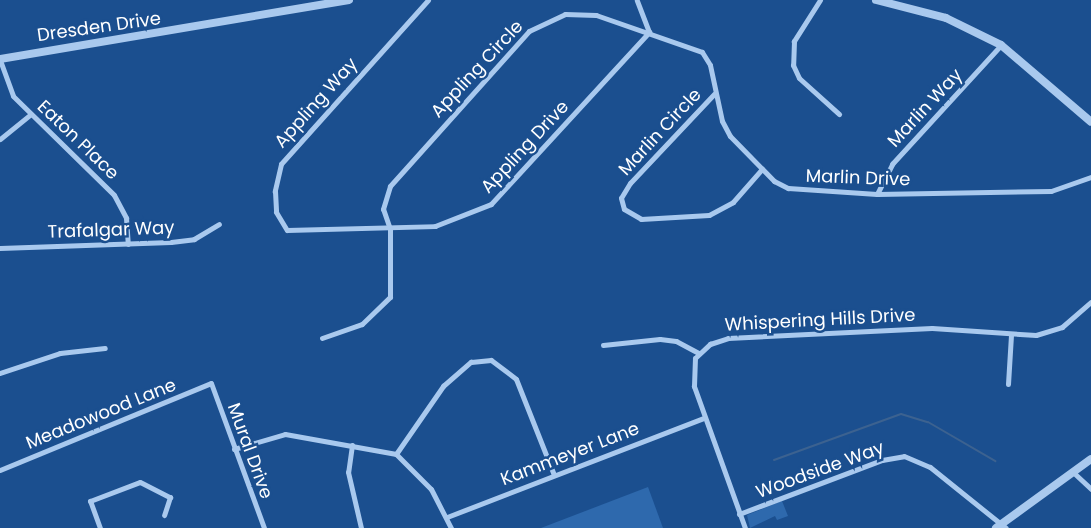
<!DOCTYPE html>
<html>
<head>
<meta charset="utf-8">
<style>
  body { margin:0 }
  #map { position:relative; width:1091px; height:528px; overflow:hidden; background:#1b4f8f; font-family:Poppins,sans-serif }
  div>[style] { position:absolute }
  .green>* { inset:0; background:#2e69ad }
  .stream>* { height:2px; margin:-1px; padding:0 1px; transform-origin:1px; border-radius:1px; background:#3c6290 }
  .minor>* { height:5px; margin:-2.5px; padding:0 2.5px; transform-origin:2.5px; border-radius:2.5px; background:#a9c9ee }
  .tertiary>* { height:8px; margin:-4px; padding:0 4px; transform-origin:4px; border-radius:4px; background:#a9c9ee }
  span { translate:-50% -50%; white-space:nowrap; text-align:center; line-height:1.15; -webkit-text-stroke:5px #1b4f8f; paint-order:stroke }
  .street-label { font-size:18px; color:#fff }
</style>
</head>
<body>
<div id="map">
  <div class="green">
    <i style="clip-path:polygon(648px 487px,663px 528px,541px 528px)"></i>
    <i style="clip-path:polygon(782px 501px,788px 516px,777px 520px,775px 516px,750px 528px,747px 515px)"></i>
  </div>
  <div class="stream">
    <i style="left:774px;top:460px;width:135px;rotate:-19.9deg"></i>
    <i style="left:901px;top:414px;width:28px;rotate:17deg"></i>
    <i style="left:928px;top:422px;width:78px;rotate:30.2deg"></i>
  </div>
  <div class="minor">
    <i style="left:428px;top:0;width:220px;rotate:131.9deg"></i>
    <i style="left:281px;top:164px;width:28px;rotate:103deg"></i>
    <i style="left:275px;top:191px;width:21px;rotate:87deg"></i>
    <i style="left:276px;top:212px;width:21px;rotate:59deg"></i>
    <i style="left:287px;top:230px;width:148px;rotate:-1.5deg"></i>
    <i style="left:435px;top:226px;width:60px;rotate:-21.4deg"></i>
    <i style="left:491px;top:204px;width:234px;rotate:-47.4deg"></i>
    <i style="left:649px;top:32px;width:34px;rotate:-111deg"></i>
    <i style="left:820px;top:0;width:49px;rotate:122.4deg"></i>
    <i style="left:794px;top:41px;width:24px;rotate:92deg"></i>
    <i style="left:793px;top:65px;width:14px;rotate:65deg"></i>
    <i style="left:799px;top:78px;width:54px;rotate:42deg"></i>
    <i style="left:0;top:60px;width:38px;rotate:70deg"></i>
    <i style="left:13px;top:96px;width:141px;rotate:44.4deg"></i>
    <i style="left:114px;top:195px;width:26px;rotate:62deg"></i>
    <i style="left:126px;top:218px;width:26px;rotate:86deg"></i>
    <i style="left:714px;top:94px;width:122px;rotate:133.3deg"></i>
    <i style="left:630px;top:183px;width:17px;rotate:121deg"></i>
    <i style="left:621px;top:198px;width:11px;rotate:75deg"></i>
    <i style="left:624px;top:209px;width:20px;rotate:30deg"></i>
    <i style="left:641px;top:219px;width:68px;rotate:-3.4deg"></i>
    <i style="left:709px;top:215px;width:27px;rotate:-28deg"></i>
    <i style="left:733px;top:202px;width:44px;rotate:-48.7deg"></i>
    <i style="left:0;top:139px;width:38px;rotate:-39deg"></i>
    <i style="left:877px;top:194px;width:34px;rotate:-63deg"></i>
    <i style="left:892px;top:164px;width:161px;rotate:-47.5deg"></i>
    <i style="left:0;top:248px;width:171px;rotate:-2deg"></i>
    <i style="left:171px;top:242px;width:23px;rotate:-7deg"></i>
    <i style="left:194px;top:239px;width:29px;rotate:-31deg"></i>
    <i style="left:322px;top:338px;width:42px;rotate:-19.3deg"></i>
    <i style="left:362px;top:324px;width:39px;rotate:-44deg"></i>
    <i style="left:390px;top:297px;width:68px;rotate:-90deg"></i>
    <i style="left:390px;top:229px;width:21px;rotate:-109deg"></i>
    <i style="left:383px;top:209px;width:24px;rotate:-73deg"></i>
    <i style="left:390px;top:186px;width:208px;rotate:-48.1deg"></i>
    <i style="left:529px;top:31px;width:40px;rotate:-25deg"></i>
    <i style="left:565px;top:14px;width:31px;rotate:2deg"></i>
    <i style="left:596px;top:15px;width:112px;rotate:19.2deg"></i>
    <i style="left:702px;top:52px;width:15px;rotate:58deg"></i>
    <i style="left:710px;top:65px;width:57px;rotate:77.9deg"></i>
    <i style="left:722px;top:121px;width:17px;rotate:62deg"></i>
    <i style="left:730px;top:136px;width:63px;rotate:45.6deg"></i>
    <i style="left:774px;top:181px;width:16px;rotate:27deg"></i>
    <i style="left:788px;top:188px;width:89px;rotate:3.9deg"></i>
    <i style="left:877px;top:194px;width:174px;rotate:-1deg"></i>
    <i style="left:1051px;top:191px;width:42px;rotate:-19.3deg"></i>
    <i style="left:603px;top:345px;width:57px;rotate:-6deg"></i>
    <i style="left:660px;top:339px;width:16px;rotate:7deg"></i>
    <i style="left:676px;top:341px;width:26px;rotate:28deg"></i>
    <i style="left:0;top:373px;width:63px;rotate:-18.4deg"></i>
    <i style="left:60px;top:353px;width:45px;rotate:-6.3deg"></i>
    <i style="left:1008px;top:384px;width:49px;rotate:-86.5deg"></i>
    <i style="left:352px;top:445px;width:27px;rotate:98deg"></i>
    <i style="left:348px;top:472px;width:57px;rotate:76.9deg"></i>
    <i style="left:234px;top:449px;width:53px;rotate:-16.4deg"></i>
    <i style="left:285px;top:434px;width:113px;rotate:10.2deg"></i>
    <i style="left:396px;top:454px;width:49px;rotate:45deg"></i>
    <i style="left:431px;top:489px;width:44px;rotate:62.9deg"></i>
    <i style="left:396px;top:454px;width:83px;rotate:-55.3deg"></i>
    <i style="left:443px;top:386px;width:37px;rotate:-41deg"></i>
    <i style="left:471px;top:362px;width:20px;rotate:-6deg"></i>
    <i style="left:491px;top:360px;width:31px;rotate:37deg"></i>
    <i style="left:516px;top:379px;width:103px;rotate:68.4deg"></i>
    <i style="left:0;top:470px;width:228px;rotate:-22.4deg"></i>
    <i style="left:211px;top:383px;width:154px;rotate:69.9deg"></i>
    <i style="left:1075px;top:474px;width:22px;rotate:43deg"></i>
    <i style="left:739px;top:514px;width:153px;rotate:-20.7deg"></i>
    <i style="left:882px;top:460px;width:22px;rotate:-10deg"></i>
    <i style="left:904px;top:456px;width:28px;rotate:23deg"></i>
    <i style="left:930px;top:467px;width:97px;rotate:38.8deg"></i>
    <i style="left:447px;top:517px;width:274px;rotate:-21.1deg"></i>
    <i style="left:100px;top:528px;width:29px;rotate:-110deg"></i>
    <i style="left:90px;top:501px;width:53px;rotate:-20.8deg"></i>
    <i style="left:140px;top:482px;width:34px;rotate:27deg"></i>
    <i style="left:170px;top:497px;width:19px;rotate:108deg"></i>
    <i style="left:745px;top:528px;width:151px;rotate:-109.8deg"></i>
    <i style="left:694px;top:386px;width:28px;rotate:-88deg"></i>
    <i style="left:695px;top:358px;width:21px;rotate:-43deg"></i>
    <i style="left:710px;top:344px;width:19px;rotate:-18deg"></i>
    <i style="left:728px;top:338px;width:204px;rotate:-2.8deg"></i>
    <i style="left:932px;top:328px;width:104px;rotate:3.9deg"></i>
    <i style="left:1036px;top:335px;width:27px;rotate:-17deg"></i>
    <i style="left:1062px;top:327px;width:38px;rotate:-41deg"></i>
  </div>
  <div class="tertiary">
    <i style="left:876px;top:0;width:72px;rotate:14.4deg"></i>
    <i style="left:946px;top:18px;width:61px;rotate:26.1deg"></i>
    <i style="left:1001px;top:45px;width:118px;rotate:40.5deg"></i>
    <i style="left:0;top:59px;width:354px;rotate:-9.6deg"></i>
    <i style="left:996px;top:528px;width:117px;rotate:-36deg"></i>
  </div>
  <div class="street-label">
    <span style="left:99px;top:27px;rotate:-8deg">Dresden Drive</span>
    <span style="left:477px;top:69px;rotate:-47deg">Appling Circle</span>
    <span style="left:316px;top:103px;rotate:-48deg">Appling Way</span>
    <span style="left:925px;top:108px;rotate:-47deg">Marlin Way</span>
    <span style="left:660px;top:132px;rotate:-47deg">Marlin Circle</span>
    <span style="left:78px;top:140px;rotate:44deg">Eaton Place</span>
    <span style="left:525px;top:147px;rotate:-47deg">Appling Drive</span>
    <span style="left:858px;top:178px;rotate:2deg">Marlin Drive</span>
    <span style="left:111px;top:230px;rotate:-2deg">Trafalgar Way</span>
    <span style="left:820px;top:320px;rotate:-3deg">Whispering Hills Drive</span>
    <span style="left:101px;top:414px;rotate:-22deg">Meadowood Lane</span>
    <span style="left:250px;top:451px;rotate:70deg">Mural Drive</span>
    <span style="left:570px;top:454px;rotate:-21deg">Kammeyer Lane</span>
    <span style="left:820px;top:470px;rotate:-20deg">Woodside Way</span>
  </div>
</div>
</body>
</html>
